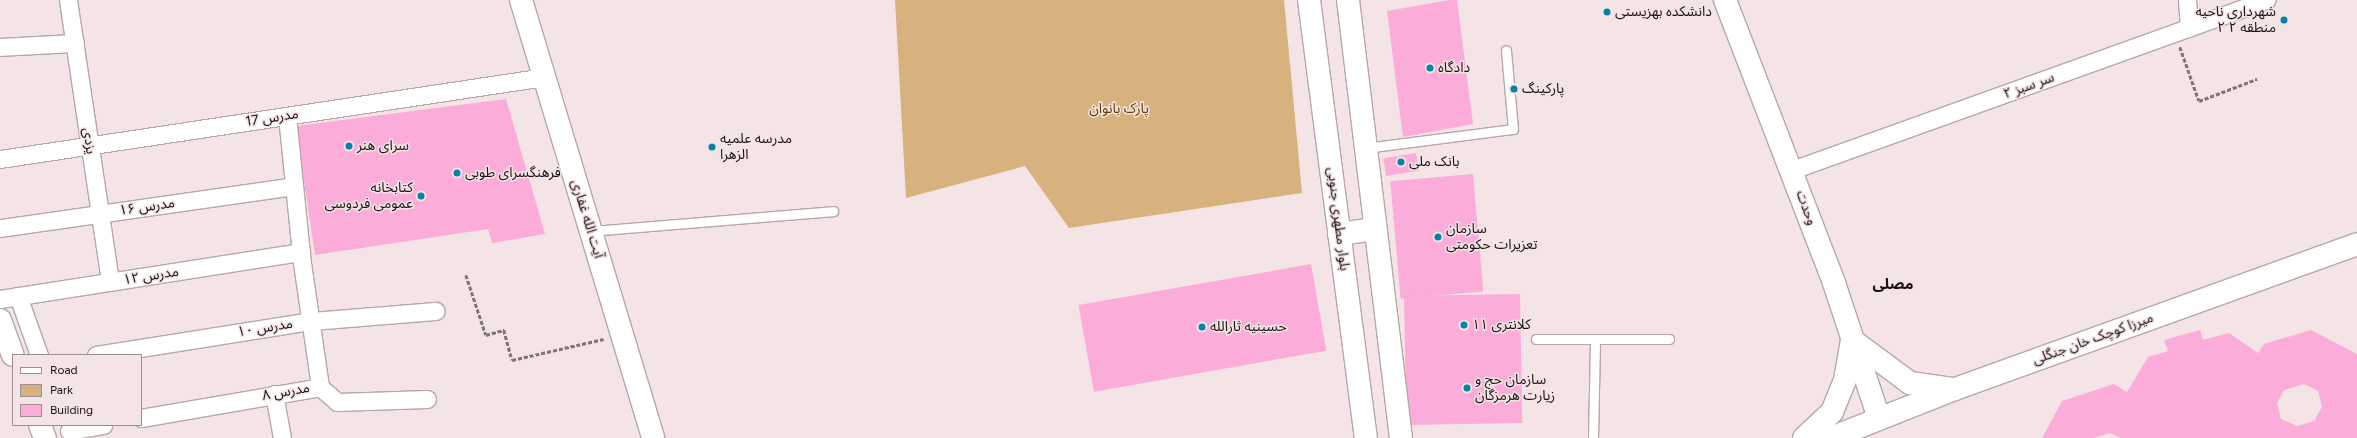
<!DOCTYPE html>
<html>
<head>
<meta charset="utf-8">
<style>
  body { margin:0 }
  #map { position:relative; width:2357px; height:438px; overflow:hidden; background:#f5e4e5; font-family:Figtree,"Noto Sans Arabic",sans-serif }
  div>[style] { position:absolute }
  .green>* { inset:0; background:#d7b17e }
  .building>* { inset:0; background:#fcacd9; transform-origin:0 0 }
  .path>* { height:2.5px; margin-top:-1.25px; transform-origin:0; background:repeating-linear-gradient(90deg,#7f7475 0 4px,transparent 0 6px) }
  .roads { filter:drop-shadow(1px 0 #b7a7a7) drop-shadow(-1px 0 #b7a7a7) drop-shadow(0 1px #b7a7a7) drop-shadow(0 -1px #b7a7a7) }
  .lane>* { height:9px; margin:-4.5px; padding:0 4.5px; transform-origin:4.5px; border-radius:4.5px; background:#fff }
  .street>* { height:17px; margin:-8.5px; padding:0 8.5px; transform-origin:8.5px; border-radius:8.5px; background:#fff }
  .secondary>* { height:22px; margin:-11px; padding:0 11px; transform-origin:11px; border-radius:11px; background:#fff }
  .dots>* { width:11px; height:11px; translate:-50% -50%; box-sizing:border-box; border:2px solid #f5e4e5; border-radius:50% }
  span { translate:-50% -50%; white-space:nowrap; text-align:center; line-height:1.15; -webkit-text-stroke:3px #f5e4e5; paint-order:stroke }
  .poi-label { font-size:14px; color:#191313 }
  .left { translate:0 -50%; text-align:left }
  .right { translate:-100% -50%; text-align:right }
  .street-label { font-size:14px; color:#191313 }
  .park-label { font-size:14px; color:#603e01 }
  .neighbourhood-label { font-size:15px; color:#191313; font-weight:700 }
  .legend { position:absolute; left:12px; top:354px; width:130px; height:72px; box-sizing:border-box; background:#f5e4e5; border:1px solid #9d9091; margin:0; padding:5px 7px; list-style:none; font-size:12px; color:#191313 }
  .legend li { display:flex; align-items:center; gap:8px; height:20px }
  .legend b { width:20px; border:1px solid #9d9091 }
</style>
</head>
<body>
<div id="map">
  <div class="green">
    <i style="clip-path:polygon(895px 0,1284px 0,1302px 193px,1069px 228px,1025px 166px,906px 198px)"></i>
  </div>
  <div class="building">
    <i style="clip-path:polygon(1449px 0,1457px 0,1473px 124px,1403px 137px,1387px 11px)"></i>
    <i style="clip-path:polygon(506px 99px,545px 234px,492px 243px,488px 229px,315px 255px,296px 126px)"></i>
    <i style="left:1416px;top:153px;width:18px;height:33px;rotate:81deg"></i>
    <i style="left:1473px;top:174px;width:118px;height:83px;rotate:85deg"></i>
    <i style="left:1311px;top:264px;width:88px;height:236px;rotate:80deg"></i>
    <i style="left:1520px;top:294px;width:129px;height:116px;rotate:89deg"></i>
    <i style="clip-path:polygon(evenodd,2200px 330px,2203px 340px,2229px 333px,2258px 353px,2264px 344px,2311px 330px,2357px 354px,2357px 438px,2121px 438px,2110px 433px,2094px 438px,2042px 438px,2062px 401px,2114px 384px,2127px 392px,2148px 357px,2168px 351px,2164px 340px,2200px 330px,2304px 384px,2318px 391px,2322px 407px,2314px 421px,2297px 426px,2281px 419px,2277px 403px,2284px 390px,2304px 384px)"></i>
  </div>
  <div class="path">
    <i style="left:2180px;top:47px;width:57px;rotate:70.6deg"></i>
    <i style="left:2199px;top:101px;width:62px;rotate:-20.8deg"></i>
    <i style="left:466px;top:275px;width:63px;rotate:71.6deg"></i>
    <i style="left:486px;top:335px;width:19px;rotate:-16deg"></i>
    <i style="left:504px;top:330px;width:31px;rotate:75deg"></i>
    <i style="left:512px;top:360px;width:94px;rotate:-12.9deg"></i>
  </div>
  <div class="roads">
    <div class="lane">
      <i style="left:1366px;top:148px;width:148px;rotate:-7.4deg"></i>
      <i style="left:1513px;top:129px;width:79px;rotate:-95.1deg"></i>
      <i style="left:591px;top:231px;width:243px;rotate:-4.7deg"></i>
      <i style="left:1536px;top:339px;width:133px"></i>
      <i style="left:1593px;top:438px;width:99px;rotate:-88.8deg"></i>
    </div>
    <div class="street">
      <i style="left:68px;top:0;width:285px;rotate:81.5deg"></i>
      <i style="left:2187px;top:0;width:28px;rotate:86deg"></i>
      <i style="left:0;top:47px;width:75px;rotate:-3.1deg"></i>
      <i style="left:287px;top:116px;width:148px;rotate:84.2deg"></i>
      <i style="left:302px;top:263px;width:125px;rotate:81.7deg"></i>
      <i style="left:0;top:159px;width:551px;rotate:-8.56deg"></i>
      <i style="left:1792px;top:170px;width:504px;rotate:-19.73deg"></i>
      <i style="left:0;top:228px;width:297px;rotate:-8.1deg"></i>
      <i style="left:18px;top:296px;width:63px;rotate:70.4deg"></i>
      <i style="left:0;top:299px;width:305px;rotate:-8.9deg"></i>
      <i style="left:96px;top:355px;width:218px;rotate:-9deg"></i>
      <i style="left:311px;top:321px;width:125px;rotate:-4.6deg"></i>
      <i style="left:274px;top:394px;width:45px;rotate:79.7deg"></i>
      <i style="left:141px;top:418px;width:182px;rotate:-9.8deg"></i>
      <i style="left:320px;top:387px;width:23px;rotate:41deg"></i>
      <i style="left:337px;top:402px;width:90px;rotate:-1.9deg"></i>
      <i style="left:69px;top:431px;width:35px;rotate:-10deg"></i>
    </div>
    <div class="secondary">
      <i style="left:521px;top:0;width:457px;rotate:73.2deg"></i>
      <i style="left:1309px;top:0;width:442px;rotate:82.6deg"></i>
      <i style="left:1348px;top:0;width:441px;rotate:83.1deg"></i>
      <i style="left:1725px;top:0;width:303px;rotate:68.9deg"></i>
      <i style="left:1834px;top:283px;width:142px;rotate:71.6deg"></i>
      <i style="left:1339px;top:234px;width:36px;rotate:-8deg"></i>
      <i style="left:0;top:320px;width:37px;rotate:70deg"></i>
      <i style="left:40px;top:425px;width:14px;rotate:69deg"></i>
      <i style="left:1804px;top:438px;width:38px;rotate:-43deg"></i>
      <i style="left:1832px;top:412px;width:35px;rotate:-68deg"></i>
      <i style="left:1845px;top:380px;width:41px;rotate:-80.1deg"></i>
      <i style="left:1852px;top:340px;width:72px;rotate:36.6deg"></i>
      <i style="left:1910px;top:383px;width:43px;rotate:7.9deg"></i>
      <i style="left:1831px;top:438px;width:133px;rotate:-21.6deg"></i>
      <i style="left:1955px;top:389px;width:427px;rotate:-19.8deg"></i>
    </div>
  </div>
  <div class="dots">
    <i style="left:1607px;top:12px;background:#0383a7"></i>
    <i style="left:2284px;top:20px;background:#0383a7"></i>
    <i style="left:1430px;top:68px;background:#0383a7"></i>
    <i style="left:1514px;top:89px;background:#0383a7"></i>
    <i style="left:349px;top:146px;background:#0383a7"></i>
    <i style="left:712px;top:147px;background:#0383a7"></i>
    <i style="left:1401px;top:162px;background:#0383a7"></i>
    <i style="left:457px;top:173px;background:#0383a7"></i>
    <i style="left:421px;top:196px;background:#0383a7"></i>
    <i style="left:1438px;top:237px;background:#0383a7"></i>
    <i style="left:1464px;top:325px;background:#0383a7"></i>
    <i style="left:1202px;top:327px;background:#0383a7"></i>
    <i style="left:1467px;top:388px;background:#0383a7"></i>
  </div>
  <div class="poi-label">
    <span class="left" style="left:1615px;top:12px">دانشکده بهزیستی</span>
    <span class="right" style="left:2276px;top:20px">شهرداری ناحیه<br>۲ منطقه ۲</span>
    <span class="left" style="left:1438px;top:68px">دادگاه</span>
    <span class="left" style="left:1522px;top:89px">پارکینگ</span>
    <span class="left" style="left:720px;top:147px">مدرسه علمیه<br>الزهرا</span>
    <span class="left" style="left:357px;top:146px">سرای هنر</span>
    <span class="left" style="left:1409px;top:162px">بانک ملی</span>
    <span class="left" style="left:465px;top:173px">فرهنگسرای طوبی</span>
    <span class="right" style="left:413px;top:196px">کتابخانه<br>عمومی فردوسی</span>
    <span class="left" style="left:1446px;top:237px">سازمان<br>تعزیرات حکومتی</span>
    <span class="left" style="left:1472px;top:325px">کلانتری ۱۱</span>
    <span class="left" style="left:1210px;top:327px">حسینیه ثارالله</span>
    <span class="left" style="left:1475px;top:388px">سازمان حج و<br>زیارت هرمزگان</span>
  </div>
  <div class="street-label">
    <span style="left:2029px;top:86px;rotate:-20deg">سر سبز ۲</span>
    <span style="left:272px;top:118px;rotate:-9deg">مدرس 17</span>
    <span style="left:89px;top:141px;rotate:82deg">یزدی</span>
    <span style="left:147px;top:207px;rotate:-8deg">مدرس ۱۶</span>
    <span style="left:1806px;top:208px;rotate:70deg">وحدت</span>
    <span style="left:587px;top:219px;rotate:73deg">آیت الله غفاری</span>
    <span style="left:1338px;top:219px;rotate:83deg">بلوار مطهری جنوبی</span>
    <span style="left:151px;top:276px;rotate:-9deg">مدرس ۱۲</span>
    <span style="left:265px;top:328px;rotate:-9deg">مدرس ۱۰</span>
    <span style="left:2093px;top:339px;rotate:-20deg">میرزا کوچک خان جنگلی</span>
    <span style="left:286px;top:392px;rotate:-10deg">مدرس ۸</span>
  </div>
  <div class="park-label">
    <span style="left:1119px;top:109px">پارک بانوان</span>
  </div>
  <div class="neighbourhood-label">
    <span style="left:1893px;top:285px">مصلی</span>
  </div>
  <ul class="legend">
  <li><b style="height:5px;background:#fff"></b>Road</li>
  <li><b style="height:11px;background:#d7b17e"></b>Park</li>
  <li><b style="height:11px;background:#fcacd9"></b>Building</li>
  </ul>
</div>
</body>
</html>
